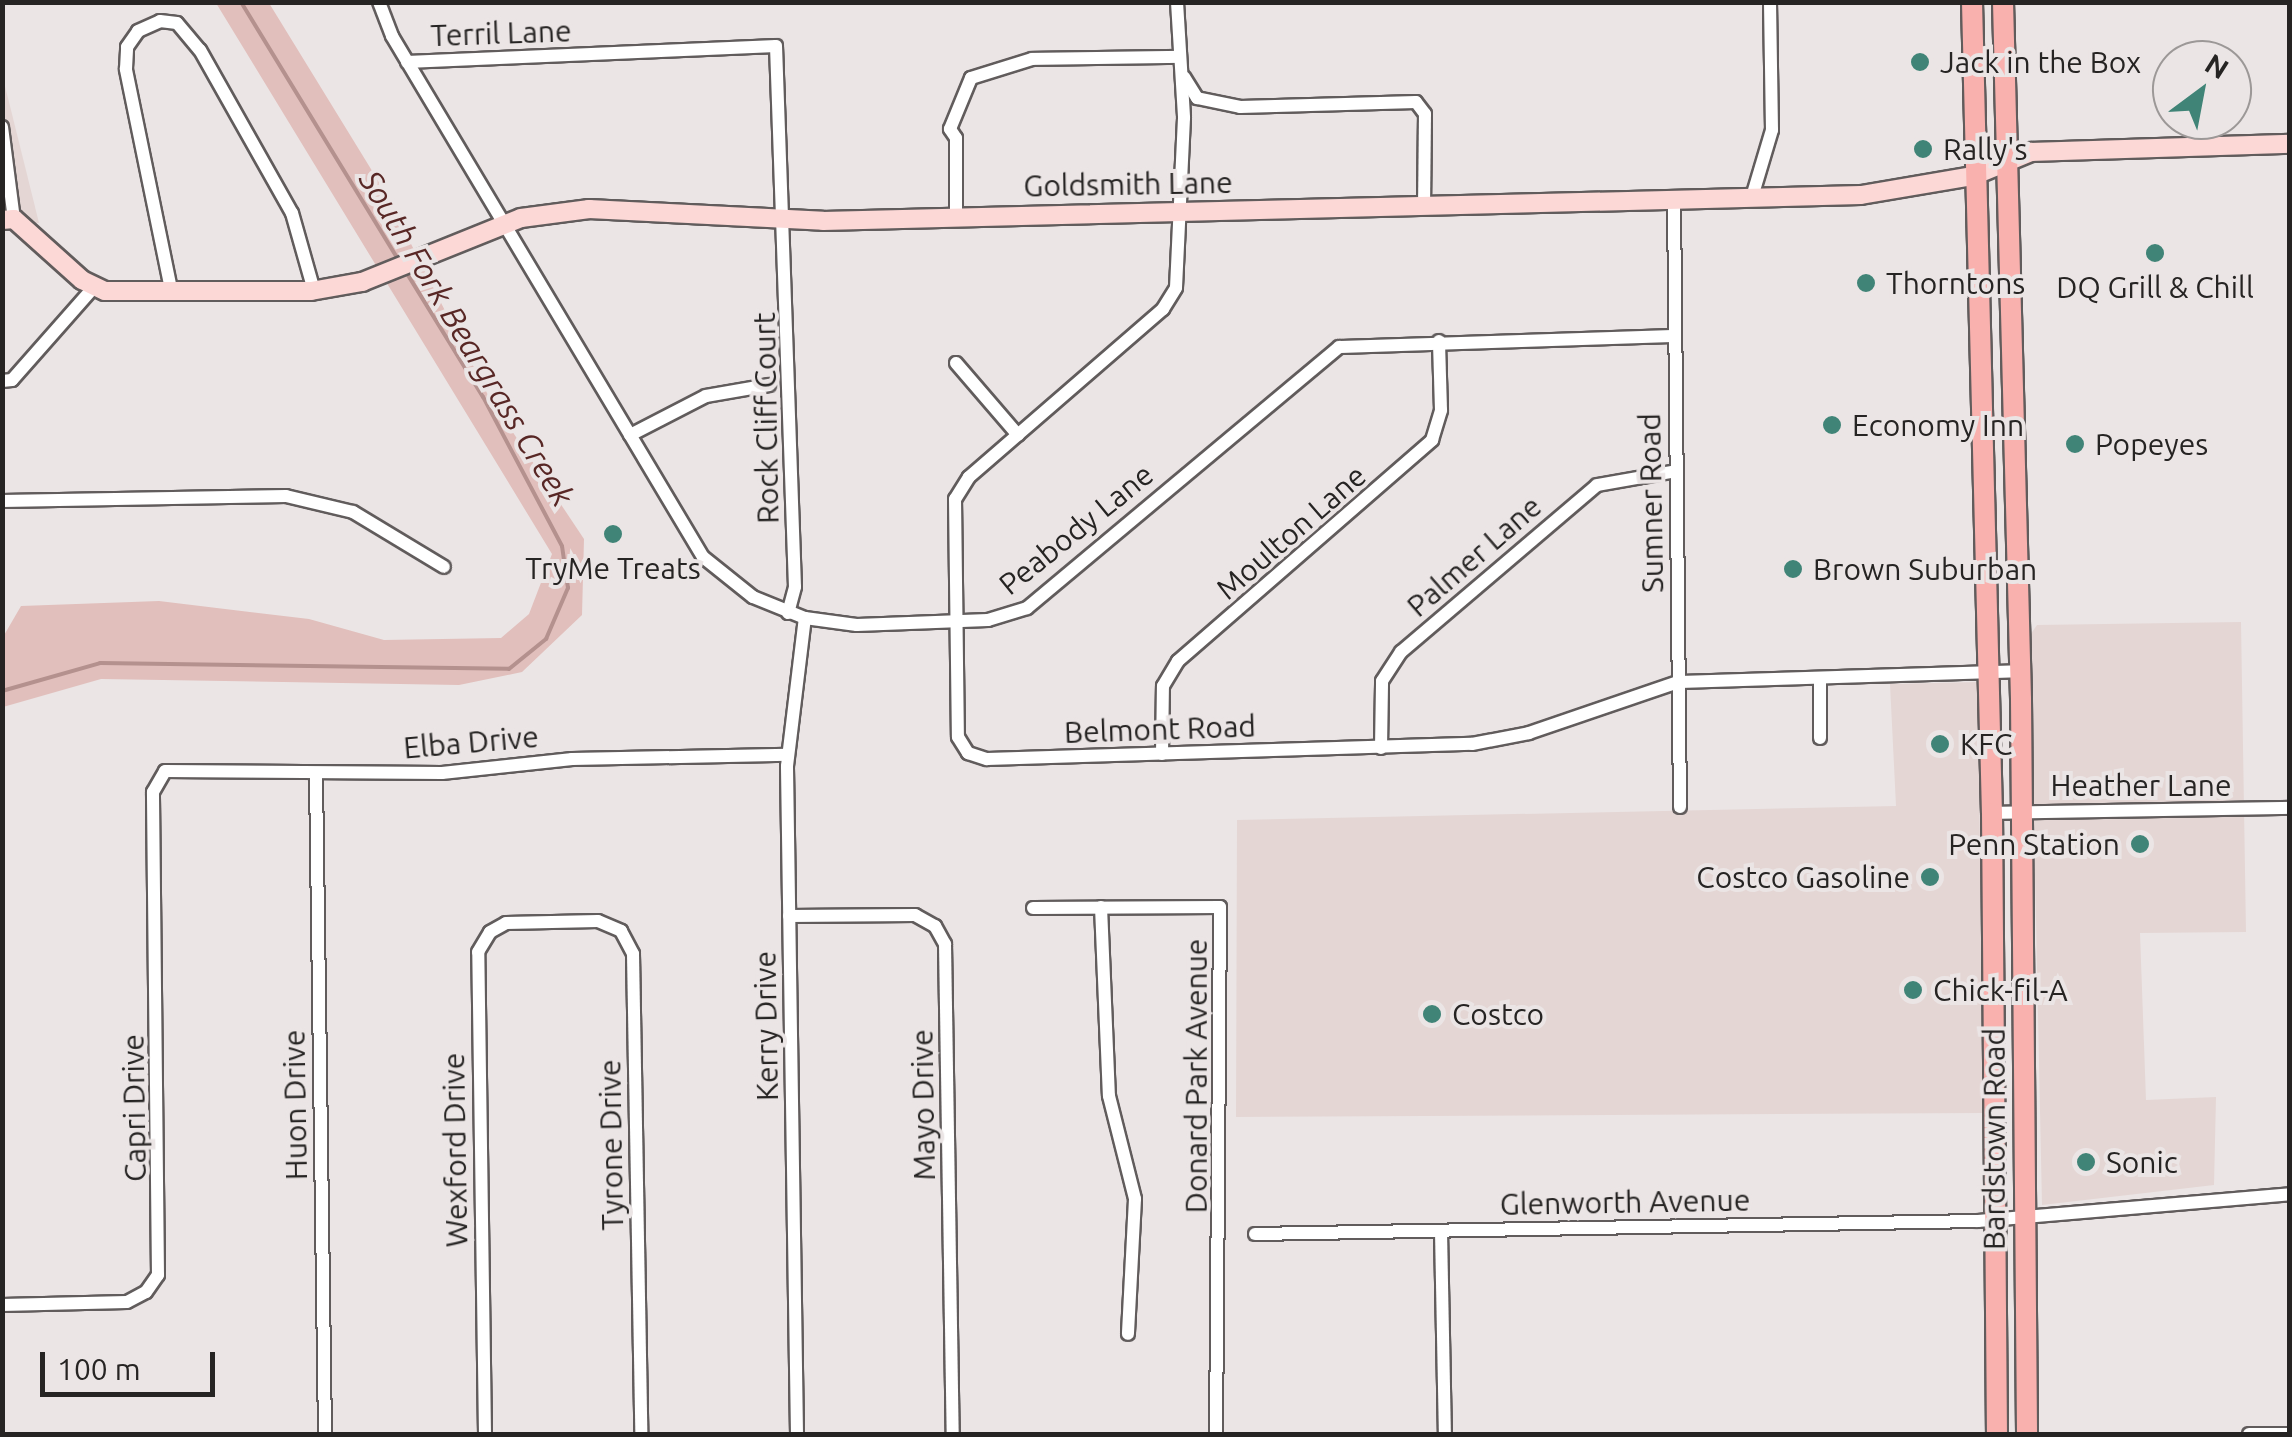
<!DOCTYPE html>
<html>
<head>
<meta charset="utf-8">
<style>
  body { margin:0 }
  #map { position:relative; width:2292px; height:1437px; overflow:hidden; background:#ebe5e5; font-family:Ubuntu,sans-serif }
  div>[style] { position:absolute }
  .built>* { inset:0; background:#e4d6d4 }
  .green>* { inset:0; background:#e1bfbc }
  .stream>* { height:4px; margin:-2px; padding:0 2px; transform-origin:2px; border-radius:2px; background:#b4918e }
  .roads { filter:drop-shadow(2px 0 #615c5c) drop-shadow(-2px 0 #615c5c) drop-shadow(0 2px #615c5c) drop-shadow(0 -2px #615c5c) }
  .street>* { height:12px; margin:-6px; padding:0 6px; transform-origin:6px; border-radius:6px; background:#fff }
  .secondary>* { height:18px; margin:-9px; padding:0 9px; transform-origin:9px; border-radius:9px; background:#fcd8d6 }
  .primary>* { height:20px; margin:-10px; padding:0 10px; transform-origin:10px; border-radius:10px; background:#f9b1ae }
  .dots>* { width:28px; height:28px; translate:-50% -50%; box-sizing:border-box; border:5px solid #ebe5e5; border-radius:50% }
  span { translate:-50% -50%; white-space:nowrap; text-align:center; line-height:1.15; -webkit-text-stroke:8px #ebe5e5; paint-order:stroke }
  .street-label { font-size:30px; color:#262423 }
  .poi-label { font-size:30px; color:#262423 }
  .left { translate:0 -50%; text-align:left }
  .right { translate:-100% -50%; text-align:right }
  .water-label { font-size:32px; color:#582725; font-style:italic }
  .frame { position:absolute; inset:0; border:5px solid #262423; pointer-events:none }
  .north { position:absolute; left:2152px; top:40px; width:100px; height:100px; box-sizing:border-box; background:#ebe5e5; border:2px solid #9c9897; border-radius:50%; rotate:32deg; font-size:28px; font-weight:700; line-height:40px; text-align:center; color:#262423 }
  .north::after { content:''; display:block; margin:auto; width:35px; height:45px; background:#408477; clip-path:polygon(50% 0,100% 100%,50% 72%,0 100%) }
  .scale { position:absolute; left:40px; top:1352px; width:175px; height:45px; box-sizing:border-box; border:5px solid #262423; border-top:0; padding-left:12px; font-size:30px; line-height:35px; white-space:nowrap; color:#262423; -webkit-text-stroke:8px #ebe5e5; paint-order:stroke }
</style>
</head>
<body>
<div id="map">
  <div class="built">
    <i style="clip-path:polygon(2px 75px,9px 102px,39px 223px,3px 225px)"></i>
    <i style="clip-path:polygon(2241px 622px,2246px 932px,2140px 933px,2146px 1100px,2216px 1097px,2214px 1185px,2042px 1205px,2030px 635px,2037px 625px)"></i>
    <i style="clip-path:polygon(1978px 682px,1983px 1113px,1236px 1117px,1237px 820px,1896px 806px,1890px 684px)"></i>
  </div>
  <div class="green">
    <i style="clip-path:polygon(216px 3px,269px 3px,382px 187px,488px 395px,584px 539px,582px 615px,522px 672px,459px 685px,101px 679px,3px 707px,3px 637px,21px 606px,159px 601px,309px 619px,384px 640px,501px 638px,529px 614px,552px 554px)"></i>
  </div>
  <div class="stream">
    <i style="left:241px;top:2px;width:305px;rotate:58.6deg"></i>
    <i style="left:2px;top:691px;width:102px;rotate:-15.9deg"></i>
    <i style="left:100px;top:663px;width:409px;rotate:0.8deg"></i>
    <i style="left:509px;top:669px;width:48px;rotate:-39deg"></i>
    <i style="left:546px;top:639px;width:56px;rotate:-66.7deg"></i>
    <i style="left:568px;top:588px;width:42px;rotate:-98.1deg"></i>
    <i style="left:562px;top:546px;width:169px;rotate:-117.9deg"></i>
    <i style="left:483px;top:397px;width:149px;rotate:-121.6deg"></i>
  </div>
  <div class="roads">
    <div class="street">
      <i style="left:379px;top:2px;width:36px;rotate:69deg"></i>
      <i style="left:392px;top:36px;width:607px;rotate:59.17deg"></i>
      <i style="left:703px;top:557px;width:64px;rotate:38.7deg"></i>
      <i style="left:753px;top:597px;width:56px;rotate:22deg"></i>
      <i style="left:805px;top:618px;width:52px;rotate:7.7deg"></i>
      <i style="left:857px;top:625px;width:131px;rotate:-2.2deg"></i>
      <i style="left:988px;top:620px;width:41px;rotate:-17.1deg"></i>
      <i style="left:1027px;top:608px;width:407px;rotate:-39.9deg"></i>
      <i style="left:1339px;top:347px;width:335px;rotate:-1.9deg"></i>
      <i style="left:1177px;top:2px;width:116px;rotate:86.5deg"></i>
      <i style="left:1184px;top:118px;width:170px;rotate:92.7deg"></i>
      <i style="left:1176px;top:288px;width:25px;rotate:122deg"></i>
      <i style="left:1163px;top:309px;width:257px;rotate:139.1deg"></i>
      <i style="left:969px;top:477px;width:26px;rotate:122deg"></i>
      <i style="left:955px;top:499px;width:238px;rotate:89.3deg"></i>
      <i style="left:958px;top:737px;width:19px;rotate:58deg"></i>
      <i style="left:968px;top:753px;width:20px;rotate:18deg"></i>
      <i style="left:987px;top:759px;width:485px;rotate:-1.8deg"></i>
      <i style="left:1472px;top:744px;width:58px;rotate:-10.9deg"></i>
      <i style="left:1529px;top:733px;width:157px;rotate:-18.9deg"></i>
      <i style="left:1678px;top:682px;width:342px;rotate:-1.8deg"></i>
      <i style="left:407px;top:62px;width:369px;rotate:-2.5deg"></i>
      <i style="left:776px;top:46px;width:541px;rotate:87.99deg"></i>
      <i style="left:795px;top:587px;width:27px;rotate:105deg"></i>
      <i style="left:1184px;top:77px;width:25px;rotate:58deg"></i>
      <i style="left:1197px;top:98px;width:44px;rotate:11.8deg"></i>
      <i style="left:1240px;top:107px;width:176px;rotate:-1.6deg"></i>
      <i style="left:1416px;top:102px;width:15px;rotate:53deg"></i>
      <i style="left:1425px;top:114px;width:90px;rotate:90.6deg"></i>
      <i style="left:2px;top:127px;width:93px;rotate:82.6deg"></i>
      <i style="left:1752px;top:197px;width:70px;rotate:-73.4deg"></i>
      <i style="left:1772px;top:130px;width:128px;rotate:-90.9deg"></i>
      <i style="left:1674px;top:198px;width:609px;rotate:89.44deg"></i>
      <i style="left:956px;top:216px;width:78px;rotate:-90deg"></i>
      <i style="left:956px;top:138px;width:11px;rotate:-124deg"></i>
      <i style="left:950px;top:129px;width:55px;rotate:-67.6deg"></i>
      <i style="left:971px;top:78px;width:64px;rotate:-17.3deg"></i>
      <i style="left:1032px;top:59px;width:147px;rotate:-0.8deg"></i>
      <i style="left:172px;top:294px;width:230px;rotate:-101.6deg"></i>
      <i style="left:126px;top:69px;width:22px;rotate:-87deg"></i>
      <i style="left:127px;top:47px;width:19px;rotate:-55deg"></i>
      <i style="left:138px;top:31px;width:24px;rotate:-24deg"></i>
      <i style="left:160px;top:21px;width:17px;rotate:7deg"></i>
      <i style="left:177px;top:23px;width:35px;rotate:50deg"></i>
      <i style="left:200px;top:50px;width:187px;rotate:60.6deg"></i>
      <i style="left:292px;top:213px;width:81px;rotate:74.2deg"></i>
      <i style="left:956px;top:363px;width:95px;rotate:49.3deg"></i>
      <i style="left:2px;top:381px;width:10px;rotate:-6deg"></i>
      <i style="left:12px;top:380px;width:124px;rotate:-48.6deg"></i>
      <i style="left:630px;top:435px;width:85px;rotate:-27.2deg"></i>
      <i style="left:706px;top:396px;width:64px;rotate:-9.9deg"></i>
      <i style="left:2px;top:501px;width:284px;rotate:-1deg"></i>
      <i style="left:286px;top:496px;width:69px;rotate:13.4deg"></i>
      <i style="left:353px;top:512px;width:106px;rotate:31.1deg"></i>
      <i style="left:1820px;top:682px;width:56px;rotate:90deg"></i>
      <i style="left:1381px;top:748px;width:67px;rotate:-89.1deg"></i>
      <i style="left:1382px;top:681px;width:35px;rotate:-57deg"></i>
      <i style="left:1401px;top:652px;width:257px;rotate:-40.4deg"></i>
      <i style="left:1597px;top:485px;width:80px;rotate:-10deg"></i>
      <i style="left:1162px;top:754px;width:68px;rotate:-89.2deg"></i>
      <i style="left:1163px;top:686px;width:29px;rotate:-59deg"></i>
      <i style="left:1178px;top:661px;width:337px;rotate:-41deg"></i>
      <i style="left:1432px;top:440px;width:31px;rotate:-73deg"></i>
      <i style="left:1441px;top:410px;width:69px;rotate:-91.7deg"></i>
      <i style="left:316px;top:775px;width:659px;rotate:89.22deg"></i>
      <i style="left:1992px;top:813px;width:298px;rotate:-1deg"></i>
      <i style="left:1101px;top:907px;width:189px;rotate:87.6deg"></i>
      <i style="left:1109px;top:1096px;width:106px;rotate:75.8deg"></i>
      <i style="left:1135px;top:1199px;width:135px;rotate:93deg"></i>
      <i style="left:1033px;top:908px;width:187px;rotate:-0.3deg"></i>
      <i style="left:1220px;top:907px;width:527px;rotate:90.43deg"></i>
      <i style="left:789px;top:916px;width:126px;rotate:-0.5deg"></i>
      <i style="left:915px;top:915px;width:23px;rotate:29deg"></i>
      <i style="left:935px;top:926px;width:21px;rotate:61deg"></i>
      <i style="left:945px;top:944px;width:490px;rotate:89.1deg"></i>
      <i style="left:1441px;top:1231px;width:203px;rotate:88.9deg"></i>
      <i style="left:1255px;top:1234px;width:723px;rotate:-1.03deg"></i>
      <i style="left:1978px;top:1221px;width:313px;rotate:-4.9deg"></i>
      <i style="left:2px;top:1305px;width:125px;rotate:-1.4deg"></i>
      <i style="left:127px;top:1302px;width:21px;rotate:-28deg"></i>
      <i style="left:146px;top:1292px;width:21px;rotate:-55deg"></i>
      <i style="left:158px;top:1275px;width:483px;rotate:-90.6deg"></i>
      <i style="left:153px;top:792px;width:24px;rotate:-60deg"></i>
      <i style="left:165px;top:771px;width:277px;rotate:0.4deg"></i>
      <i style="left:442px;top:773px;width:131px;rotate:-6.1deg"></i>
      <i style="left:572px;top:759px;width:216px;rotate:-1.1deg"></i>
      <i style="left:485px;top:1434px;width:482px;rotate:-90.8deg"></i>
      <i style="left:478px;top:952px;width:23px;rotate:-59deg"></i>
      <i style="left:490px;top:932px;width:18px;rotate:-29deg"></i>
      <i style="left:506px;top:923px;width:92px;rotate:-1.2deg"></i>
      <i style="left:598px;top:921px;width:25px;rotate:23deg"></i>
      <i style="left:621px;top:931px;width:26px;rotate:62deg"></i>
      <i style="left:633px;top:954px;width:480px;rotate:89deg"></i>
      <i style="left:797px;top:1434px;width:668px;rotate:-90.86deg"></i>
      <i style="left:787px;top:766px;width:149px;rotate:-83.1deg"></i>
      <i style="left:2249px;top:1434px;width:41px"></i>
    </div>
    <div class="secondary">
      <i style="left:2px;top:220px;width:12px;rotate:-5deg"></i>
      <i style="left:14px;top:219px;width:91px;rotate:41.9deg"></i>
      <i style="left:82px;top:280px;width:25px;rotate:26deg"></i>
      <i style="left:105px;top:291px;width:206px"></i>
      <i style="left:311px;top:291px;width:52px;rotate:-10deg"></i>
      <i style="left:362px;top:282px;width:171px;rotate:-21.9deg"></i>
      <i style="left:521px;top:218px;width:69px;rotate:-7.5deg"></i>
      <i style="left:589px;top:209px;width:234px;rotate:2.9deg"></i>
      <i style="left:823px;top:221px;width:1038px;rotate:-1.43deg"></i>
      <i style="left:1861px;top:195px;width:114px;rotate:-9.6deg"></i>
      <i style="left:1973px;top:176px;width:63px;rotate:-22.5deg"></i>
      <i style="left:2031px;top:152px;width:259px;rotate:-1.8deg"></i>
    </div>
    <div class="primary">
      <i style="left:1972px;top:2px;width:811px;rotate:88.59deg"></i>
      <i style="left:1992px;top:813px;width:621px;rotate:89.54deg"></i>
      <i style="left:2003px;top:2px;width:698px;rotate:88.52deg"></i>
      <i style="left:2021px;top:700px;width:734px;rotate:89.53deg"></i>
    </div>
  </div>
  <div class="dots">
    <i style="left:1920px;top:62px;background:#408477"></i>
    <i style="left:1923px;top:149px;background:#408477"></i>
    <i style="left:2155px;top:253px;background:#408477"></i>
    <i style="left:1866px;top:283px;background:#408477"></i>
    <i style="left:1832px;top:425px;background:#408477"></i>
    <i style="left:2075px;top:444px;background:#408477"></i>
    <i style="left:613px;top:534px;background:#408477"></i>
    <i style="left:1793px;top:569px;background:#408477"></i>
    <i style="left:1940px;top:744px;background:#408477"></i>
    <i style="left:2140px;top:844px;background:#408477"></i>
    <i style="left:1930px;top:877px;background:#408477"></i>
    <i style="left:1913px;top:990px;background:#408477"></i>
    <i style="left:1432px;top:1014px;background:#408477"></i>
    <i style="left:2086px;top:1162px;background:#408477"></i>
  </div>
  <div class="street-label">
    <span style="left:501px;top:33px;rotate:-2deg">Terril Lane</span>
    <span style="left:1128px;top:184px;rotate:-1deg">Goldsmith Lane</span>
    <span style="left:766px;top:418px;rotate:-91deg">Rock Cliff Court</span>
    <span style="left:1651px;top:503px;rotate:-91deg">Sumner Road</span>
    <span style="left:1076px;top:529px;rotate:-39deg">Peabody Lane</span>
    <span style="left:1291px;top:532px;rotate:-41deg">Moulton Lane</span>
    <span style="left:1474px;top:556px;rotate:-41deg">Palmer Lane</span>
    <span style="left:1160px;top:729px;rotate:-2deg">Belmont Road</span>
    <span style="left:471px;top:742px;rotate:-5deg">Elba Drive</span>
    <span style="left:2141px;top:785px">Heather Lane</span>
    <span style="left:766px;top:1026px;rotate:-91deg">Kerry Drive</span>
    <span style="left:1196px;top:1076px;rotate:-90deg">Donard Park Avenue</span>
    <span style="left:295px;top:1105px;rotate:-91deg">Huon Drive</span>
    <span style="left:923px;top:1105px;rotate:-91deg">Mayo Drive</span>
    <span style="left:134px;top:1108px;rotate:-91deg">Capri Drive</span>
    <span style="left:1994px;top:1139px;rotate:-90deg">Bardstown Road</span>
    <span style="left:611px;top:1145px;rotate:-91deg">Tyrone Drive</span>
    <span style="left:455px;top:1150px;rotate:-91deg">Wexford Drive</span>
    <span style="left:1625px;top:1202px;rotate:-1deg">Glenworth Avenue</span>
  </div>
  <div class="poi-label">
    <span class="left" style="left:1940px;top:62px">Jack in the Box</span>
    <span class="left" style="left:1943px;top:149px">Rally's</span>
    <span class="left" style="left:1886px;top:283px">Thorntons</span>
    <span style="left:2155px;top:287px">DQ Grill &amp; Chill</span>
    <span class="left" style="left:1852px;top:425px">Economy Inn</span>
    <span class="left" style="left:2095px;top:444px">Popeyes</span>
    <span style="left:613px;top:568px">TryMe Treats</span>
    <span class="left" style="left:1813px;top:569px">Brown Suburban</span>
    <span class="left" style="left:1960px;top:744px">KFC</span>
    <span class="right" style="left:2120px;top:844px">Penn Station</span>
    <span class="right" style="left:1910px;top:877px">Costco Gasoline</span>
    <span class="left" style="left:1933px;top:990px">Chick-fil-A</span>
    <span class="left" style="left:1452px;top:1014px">Costco</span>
    <span class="left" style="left:2106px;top:1162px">Sonic</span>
  </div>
  <div class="water-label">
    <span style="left:467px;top:338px;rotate:59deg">South Fork Beargrass Creek</span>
  </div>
  <div class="frame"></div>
  <div class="north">N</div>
  <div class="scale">100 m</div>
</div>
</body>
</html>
